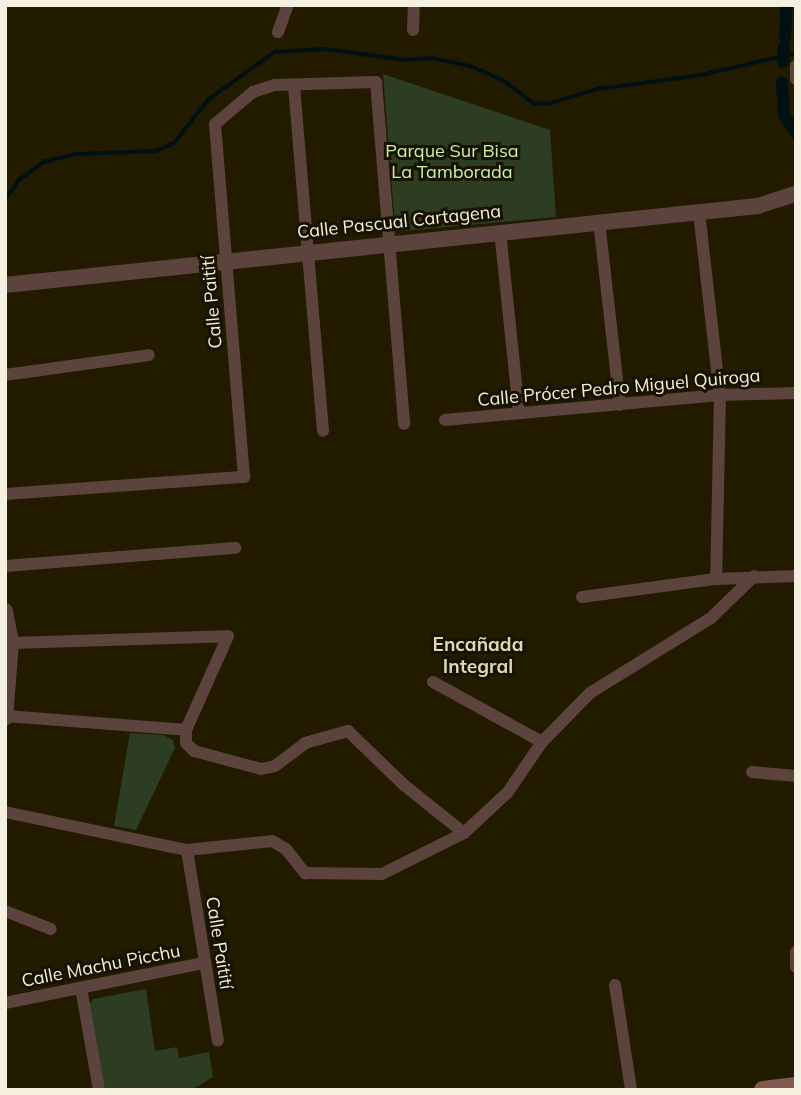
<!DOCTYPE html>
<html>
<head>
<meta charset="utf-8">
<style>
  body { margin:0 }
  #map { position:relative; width:801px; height:1095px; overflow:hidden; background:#221b00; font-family:Mulish,sans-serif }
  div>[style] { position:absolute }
  .green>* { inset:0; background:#2d3d22 }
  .stream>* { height:3.5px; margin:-1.75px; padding:0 1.75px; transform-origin:1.75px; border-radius:1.75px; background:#001014 }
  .canal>* { height:12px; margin:-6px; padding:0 6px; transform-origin:6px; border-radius:6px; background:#001014 }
  .minor>* { height:12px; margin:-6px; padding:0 6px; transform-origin:6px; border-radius:6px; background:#5c433e }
  .tertiary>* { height:16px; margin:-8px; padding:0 8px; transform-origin:8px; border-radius:8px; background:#5c433e }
  .secondary>* { height:18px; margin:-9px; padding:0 9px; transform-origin:9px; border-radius:9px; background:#815950 }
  span { translate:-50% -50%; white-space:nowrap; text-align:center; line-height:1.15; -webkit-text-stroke:6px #181200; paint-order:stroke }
  .park-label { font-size:18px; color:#c5f2a6 }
  .street-label { font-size:18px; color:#f4efde }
  .neighbourhood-label { font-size:19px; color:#dfd6b3; font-weight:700 }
  .frame { position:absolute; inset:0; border:7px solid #f4efde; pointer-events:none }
</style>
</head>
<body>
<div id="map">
  <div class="green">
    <i style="clip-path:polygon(383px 74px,550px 130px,556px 217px,403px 231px,395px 227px)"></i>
    <i style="clip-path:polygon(130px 733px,163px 735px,173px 740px,175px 748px,136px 830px,114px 826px)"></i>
    <i style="clip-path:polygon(146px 989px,155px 1051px,177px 1047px,179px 1058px,209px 1052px,213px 1077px,191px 1090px,104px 1090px,89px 1005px,93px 999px)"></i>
  </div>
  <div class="stream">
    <i style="left:5px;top:200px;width:24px;rotate:-55deg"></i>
    <i style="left:19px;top:180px;width:31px;rotate:-36deg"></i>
    <i style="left:44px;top:162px;width:33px;rotate:-14deg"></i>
    <i style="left:76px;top:154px;width:80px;rotate:-2.1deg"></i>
    <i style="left:156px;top:151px;width:20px;rotate:-24deg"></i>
    <i style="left:174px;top:143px;width:56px;rotate:-51.5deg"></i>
    <i style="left:209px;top:99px;width:81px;rotate:-35.5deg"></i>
    <i style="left:275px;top:52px;width:50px;rotate:-3.4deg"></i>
    <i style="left:325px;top:49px;width:81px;rotate:7.8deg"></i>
    <i style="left:405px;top:60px;width:27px;rotate:-4deg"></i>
    <i style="left:432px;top:58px;width:40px;rotate:12deg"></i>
    <i style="left:471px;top:66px;width:35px;rotate:24deg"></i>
    <i style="left:503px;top:80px;width:39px;rotate:37deg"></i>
    <i style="left:534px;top:103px;width:14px;rotate:4deg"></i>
    <i style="left:548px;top:104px;width:51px;rotate:-17deg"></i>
    <i style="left:597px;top:89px;width:106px;rotate:-7.6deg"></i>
    <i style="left:702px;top:75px;width:97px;rotate:-13.2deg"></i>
  </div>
  <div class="canal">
    <i style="left:785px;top:38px;width:33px;rotate:-87deg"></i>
    <i style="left:783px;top:62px;width:15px;rotate:-86deg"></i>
    <i style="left:782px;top:83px;width:32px;rotate:86deg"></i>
    <i style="left:784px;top:115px;width:22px;rotate:56deg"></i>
  </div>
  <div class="minor">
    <i style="left:413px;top:30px;width:25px;rotate:-88deg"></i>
    <i style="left:278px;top:32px;width:29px;rotate:-70deg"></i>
    <i style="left:796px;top:66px;width:13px;rotate:90deg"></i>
    <i style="left:294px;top:86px;width:346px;rotate:85.2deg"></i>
    <i style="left:699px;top:212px;width:184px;rotate:83.5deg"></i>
    <i style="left:720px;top:395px;width:184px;rotate:91.2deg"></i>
    <i style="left:599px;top:221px;width:185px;rotate:83.5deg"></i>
    <i style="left:500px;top:231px;width:183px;rotate:84deg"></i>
    <i style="left:5px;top:375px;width:145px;rotate:-7.9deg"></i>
    <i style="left:445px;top:420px;width:276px;rotate:-5.2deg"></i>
    <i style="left:720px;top:395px;width:76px;rotate:-1.5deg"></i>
    <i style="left:5px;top:494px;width:240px;rotate:-4.1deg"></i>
    <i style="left:244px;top:477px;width:354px;rotate:-94.7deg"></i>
    <i style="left:215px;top:124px;width:50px;rotate:-40.1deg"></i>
    <i style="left:253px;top:92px;width:23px;rotate:-18deg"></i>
    <i style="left:275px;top:85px;width:101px;rotate:-1.7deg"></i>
    <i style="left:376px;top:82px;width:343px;rotate:85.3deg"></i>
    <i style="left:5px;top:566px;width:231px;rotate:-4.5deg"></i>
    <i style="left:582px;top:597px;width:135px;rotate:-7.7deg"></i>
    <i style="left:716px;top:579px;width:80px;rotate:-2.1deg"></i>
    <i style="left:11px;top:643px;width:217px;rotate:-1.8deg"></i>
    <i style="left:228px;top:636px;width:103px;rotate:114.1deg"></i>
    <i style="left:433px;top:682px;width:124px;rotate:28.8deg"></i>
    <i style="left:6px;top:716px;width:181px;rotate:4.4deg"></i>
    <i style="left:186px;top:730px;width:13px;rotate:90deg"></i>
    <i style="left:186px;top:743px;width:11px;rotate:45deg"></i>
    <i style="left:194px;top:751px;width:69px;rotate:15deg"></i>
    <i style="left:261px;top:769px;width:14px;rotate:-12deg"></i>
    <i style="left:275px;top:766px;width:38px;rotate:-37deg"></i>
    <i style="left:305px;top:743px;width:45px;rotate:-15.6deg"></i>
    <i style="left:348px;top:731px;width:78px;rotate:44deg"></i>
    <i style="left:404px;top:785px;width:77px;rotate:38.7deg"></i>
    <i style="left:752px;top:772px;width:44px;rotate:5.2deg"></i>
    <i style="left:5px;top:812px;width:186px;rotate:11.8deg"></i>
    <i style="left:187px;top:850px;width:85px;rotate:-6deg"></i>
    <i style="left:272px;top:841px;width:16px;rotate:30deg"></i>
    <i style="left:286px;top:849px;width:31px;rotate:52deg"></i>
    <i style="left:305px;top:873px;width:77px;rotate:0.7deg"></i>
    <i style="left:382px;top:874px;width:92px;rotate:-26.6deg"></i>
    <i style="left:464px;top:833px;width:60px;rotate:-43deg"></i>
    <i style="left:508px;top:792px;width:60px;rotate:-55.8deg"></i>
    <i style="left:542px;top:742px;width:69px;rotate:-45.6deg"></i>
    <i style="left:590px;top:693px;width:142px;rotate:-31.8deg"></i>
    <i style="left:711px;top:618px;width:60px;rotate:-44.3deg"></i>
    <i style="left:187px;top:850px;width:193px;rotate:80.8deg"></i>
    <i style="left:5px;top:911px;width:49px;rotate:21.4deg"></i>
    <i style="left:796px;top:952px;width:15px;rotate:90deg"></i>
    <i style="left:615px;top:985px;width:106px;rotate:81.3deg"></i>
    <i style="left:81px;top:988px;width:104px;rotate:80deg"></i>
    <i style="left:5px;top:1003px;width:203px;rotate:-11.4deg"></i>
  </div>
  <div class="tertiary">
    <i style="left:5px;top:285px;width:757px;rotate:-5.99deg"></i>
    <i style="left:758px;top:206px;width:40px;rotate:-18deg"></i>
    <i style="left:5px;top:611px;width:33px;rotate:79deg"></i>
    <i style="left:11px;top:643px;width:75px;rotate:94.6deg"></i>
  </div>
  <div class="secondary">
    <i style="left:763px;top:1090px;width:33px;rotate:-7deg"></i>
  </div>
  <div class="park-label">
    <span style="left:452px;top:162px">Parque Sur Bisa<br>La Tamborada</span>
  </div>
  <div class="street-label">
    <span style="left:399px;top:222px;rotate:-6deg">Calle Pascual Cartagena</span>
    <span style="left:212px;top:302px;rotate:-95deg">Calle Paitití</span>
    <span style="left:619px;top:388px;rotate:-5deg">Calle Prócer Pedro Miguel Quiroga</span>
    <span style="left:219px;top:943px;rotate:81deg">Calle Paitití</span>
    <span style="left:101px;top:966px;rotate:-11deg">Calle Machu Picchu</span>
  </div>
  <div class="neighbourhood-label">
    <span style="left:478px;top:656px">Encañada<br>Integral</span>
  </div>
  <div class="frame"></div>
</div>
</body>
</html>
